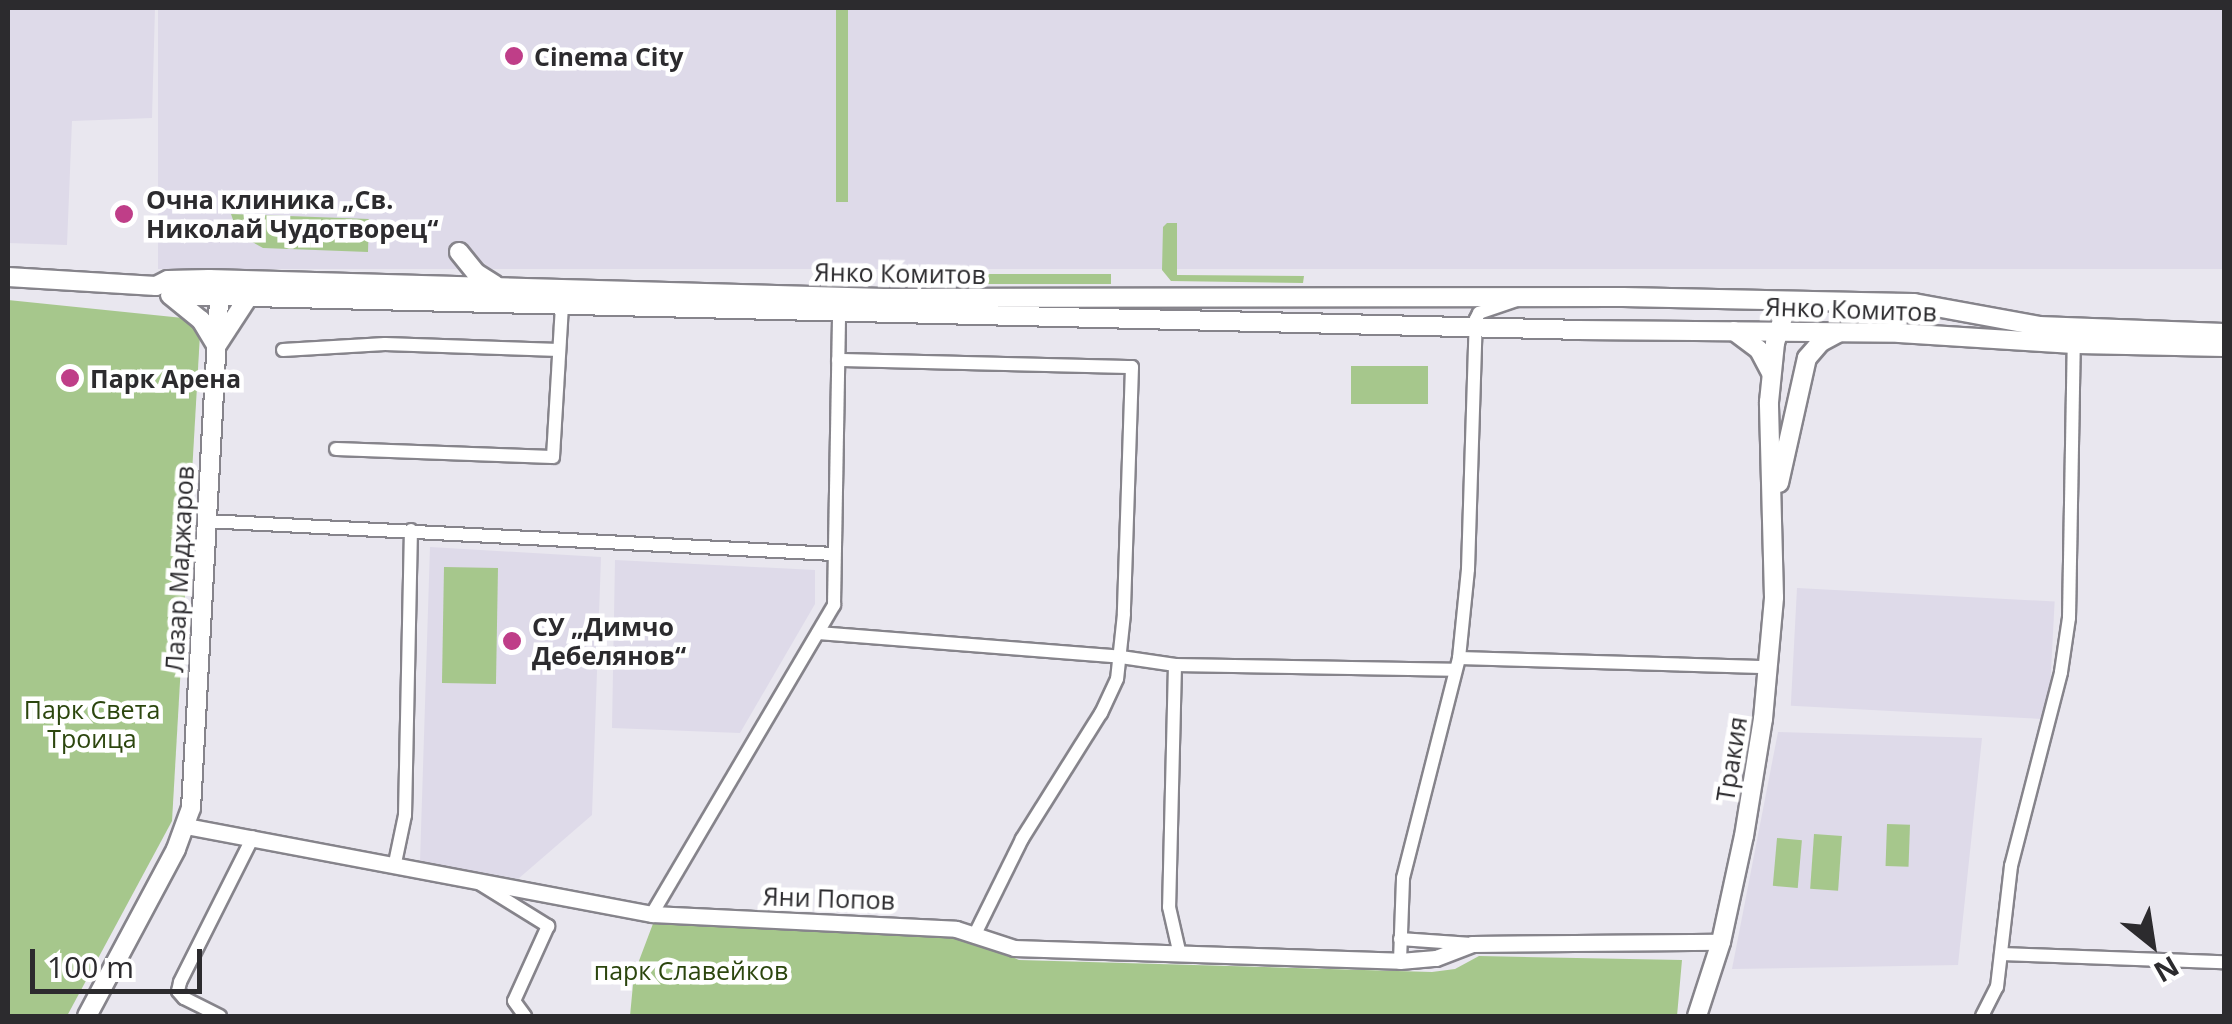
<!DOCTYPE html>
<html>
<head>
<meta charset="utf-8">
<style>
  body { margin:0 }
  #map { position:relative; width:2232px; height:1024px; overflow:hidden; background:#e9e7ef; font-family:"Open Sans",sans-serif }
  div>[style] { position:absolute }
  .built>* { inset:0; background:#dedae9; transform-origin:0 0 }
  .green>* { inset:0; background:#a6c78c; transform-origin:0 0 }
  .roads { filter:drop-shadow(2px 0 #86848b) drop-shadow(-2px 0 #86848b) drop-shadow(0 2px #86848b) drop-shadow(0 -2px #86848b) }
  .minor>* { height:12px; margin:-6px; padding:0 6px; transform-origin:6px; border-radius:6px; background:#fff }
  .tertiary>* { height:15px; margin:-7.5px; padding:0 7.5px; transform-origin:7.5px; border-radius:7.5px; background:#fff }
  .secondary>* { height:18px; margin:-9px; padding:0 9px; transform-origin:9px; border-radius:9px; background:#fff }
  .dots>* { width:28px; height:28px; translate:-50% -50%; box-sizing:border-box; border:5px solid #fff; border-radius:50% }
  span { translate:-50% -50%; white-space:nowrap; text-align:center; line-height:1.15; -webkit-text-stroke:9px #fff; paint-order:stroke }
  .poi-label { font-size:25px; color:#2c2b2e; font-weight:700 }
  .left { translate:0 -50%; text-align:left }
  .street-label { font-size:25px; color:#2c2b2e }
  .park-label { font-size:25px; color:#2c460e }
  .frame { position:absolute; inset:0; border:10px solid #2c2b2e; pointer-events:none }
  .north { position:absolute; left:2102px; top:894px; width:100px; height:100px; -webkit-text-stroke:8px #fff; paint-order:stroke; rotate:150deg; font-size:28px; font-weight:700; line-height:40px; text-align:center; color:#2c2b2e }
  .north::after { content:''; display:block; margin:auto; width:35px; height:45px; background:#2c2b2e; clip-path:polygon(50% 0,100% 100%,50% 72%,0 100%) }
  .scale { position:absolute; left:30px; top:949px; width:172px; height:45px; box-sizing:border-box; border:5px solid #2c2b2e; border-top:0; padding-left:12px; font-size:30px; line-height:35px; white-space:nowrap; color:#2c2b2e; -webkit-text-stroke:8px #fff; paint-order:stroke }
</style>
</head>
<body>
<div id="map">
  <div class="built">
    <i style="clip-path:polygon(8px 8px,155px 8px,152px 118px,72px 121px,67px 245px,8px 243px)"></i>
    <i style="left:158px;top:8px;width:2066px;height:261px"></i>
    <i style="clip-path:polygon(430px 547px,601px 557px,592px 815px,518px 879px,420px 862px)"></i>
    <i style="clip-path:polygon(615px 560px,815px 570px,815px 604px,740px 733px,612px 728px)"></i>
    <i style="left:1797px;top:588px;width:258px;height:118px;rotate:3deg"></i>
    <i style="clip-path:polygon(1778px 732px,1982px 738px,1958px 965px,1732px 969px)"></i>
  </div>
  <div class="green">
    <i style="left:836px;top:8px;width:12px;height:194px"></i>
    <i style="clip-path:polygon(231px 214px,369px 219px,368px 252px,263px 248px,238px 234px)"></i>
    <i style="clip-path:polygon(1167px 223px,1177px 223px,1177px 275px,1304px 276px,1303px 283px,1171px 281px,1162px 270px,1163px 227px)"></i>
    <i style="left:912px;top:274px;width:199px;height:10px"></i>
    <i style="clip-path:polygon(8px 300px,183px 318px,200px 334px,172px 821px,67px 1016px,8px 1016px)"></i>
    <i style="left:1351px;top:366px;width:77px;height:38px"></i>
    <i style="left:444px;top:567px;width:54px;height:116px;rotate:1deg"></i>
    <i style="left:1887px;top:824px;width:23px;height:42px;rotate:2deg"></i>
    <i style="left:1814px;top:834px;width:28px;height:55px;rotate:4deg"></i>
    <i style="left:1777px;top:838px;width:25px;height:48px;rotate:5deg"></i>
    <i style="clip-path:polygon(654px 921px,967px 938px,1019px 960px,1432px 972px,1455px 969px,1479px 956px,1682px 960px,1677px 1016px,630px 1016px,634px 974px)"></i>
  </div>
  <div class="roads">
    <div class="minor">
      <i style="left:283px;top:350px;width:102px;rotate:-3.4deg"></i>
      <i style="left:385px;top:344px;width:174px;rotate:2deg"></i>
      <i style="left:838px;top:360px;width:294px;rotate:1.4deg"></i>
      <i style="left:1132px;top:367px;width:247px;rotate:91.9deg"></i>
      <i style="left:1124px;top:614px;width:65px;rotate:96.1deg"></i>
      <i style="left:1117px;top:679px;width:38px;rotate:115deg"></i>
      <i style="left:1101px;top:713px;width:149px;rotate:122.1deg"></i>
      <i style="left:1022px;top:839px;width:106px;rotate:116.3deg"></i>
      <i style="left:336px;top:449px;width:217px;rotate:2.1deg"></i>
      <i style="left:553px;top:457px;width:152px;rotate:-86.6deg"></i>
      <i style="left:206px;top:521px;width:628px;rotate:3.01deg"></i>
      <i style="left:818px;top:633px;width:304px;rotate:4.5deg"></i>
      <i style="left:1121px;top:657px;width:55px;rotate:8.4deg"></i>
      <i style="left:1175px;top:665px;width:278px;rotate:1deg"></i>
      <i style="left:1459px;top:658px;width:310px;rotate:1.7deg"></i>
      <i style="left:1175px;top:665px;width:242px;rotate:91.4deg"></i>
      <i style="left:1169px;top:907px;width:49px;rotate:77.1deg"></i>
      <i style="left:395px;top:863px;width:49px;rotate:-78.2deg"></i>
      <i style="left:405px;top:815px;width:285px;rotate:-88.8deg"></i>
      <i style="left:477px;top:882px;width:84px;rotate:31.8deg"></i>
      <i style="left:548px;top:926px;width:82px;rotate:114.4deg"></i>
      <i style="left:514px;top:1001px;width:19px;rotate:54deg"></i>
      <i style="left:652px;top:914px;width:359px;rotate:-59.5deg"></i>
      <i style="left:834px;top:605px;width:291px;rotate:-89deg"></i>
      <i style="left:1400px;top:939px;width:72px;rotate:4deg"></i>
      <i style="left:2001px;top:954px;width:223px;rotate:2.1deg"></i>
      <i style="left:1400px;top:961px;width:83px;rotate:-87.9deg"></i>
      <i style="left:1403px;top:878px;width:227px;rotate:-75.7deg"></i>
      <i style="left:1459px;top:658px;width:89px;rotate:-84.2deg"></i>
      <i style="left:1468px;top:569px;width:250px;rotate:-88.2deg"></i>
      <i style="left:1476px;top:319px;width:7px;rotate:-63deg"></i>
      <i style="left:1479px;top:313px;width:43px;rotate:-18.9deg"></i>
      <i style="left:220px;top:1016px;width:40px;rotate:-153.4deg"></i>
      <i style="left:184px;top:998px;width:9px;rotate:-131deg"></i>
      <i style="left:178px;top:991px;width:9px;rotate:-77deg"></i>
      <i style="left:180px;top:982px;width:162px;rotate:-63.3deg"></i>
      <i style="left:1982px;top:1016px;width:33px;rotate:-63deg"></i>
      <i style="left:1997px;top:987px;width:122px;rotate:-83.4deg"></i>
      <i style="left:2011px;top:866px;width:200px;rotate:-75.5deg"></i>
      <i style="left:2061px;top:672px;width:55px;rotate:-81.6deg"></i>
      <i style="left:2069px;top:618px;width:274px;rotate:-89deg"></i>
    </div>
    <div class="tertiary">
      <i style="left:186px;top:826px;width:474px;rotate:10.7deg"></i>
      <i style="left:652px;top:914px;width:304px;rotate:2.8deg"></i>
      <i style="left:956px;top:929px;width:61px;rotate:18.1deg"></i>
      <i style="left:1014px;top:948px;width:386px;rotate:1.9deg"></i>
      <i style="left:1400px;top:961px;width:36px;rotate:-5deg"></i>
      <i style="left:1436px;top:958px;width:39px;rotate:-21deg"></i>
      <i style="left:1472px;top:944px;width:249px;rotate:-0.5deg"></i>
    </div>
    <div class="secondary">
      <i style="left:459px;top:252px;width:27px;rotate:51deg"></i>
      <i style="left:476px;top:273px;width:22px;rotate:32deg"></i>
      <i style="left:8px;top:277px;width:148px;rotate:3.5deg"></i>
      <i style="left:156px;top:286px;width:13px;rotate:-27deg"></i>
      <i style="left:168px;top:280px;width:41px;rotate:-1.4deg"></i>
      <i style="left:209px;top:279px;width:675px;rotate:1.61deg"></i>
      <i style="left:884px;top:298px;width:739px;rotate:-0.08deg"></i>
      <i style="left:1623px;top:297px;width:291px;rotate:1.2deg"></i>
      <i style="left:1914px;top:303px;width:127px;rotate:10.4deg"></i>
      <i style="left:2039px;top:326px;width:185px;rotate:2.2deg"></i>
      <i style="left:170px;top:295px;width:40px;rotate:39deg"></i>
      <i style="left:201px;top:320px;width:29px;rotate:59deg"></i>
      <i style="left:171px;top:295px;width:1407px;rotate:1.42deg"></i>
      <i style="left:1578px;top:330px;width:321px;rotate:0.5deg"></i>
      <i style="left:1899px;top:333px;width:175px;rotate:3.6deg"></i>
      <i style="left:2074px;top:344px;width:150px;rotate:1.1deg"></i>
      <i style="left:1734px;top:331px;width:31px;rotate:37deg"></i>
      <i style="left:1759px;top:350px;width:26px;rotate:62deg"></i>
      <i style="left:217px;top:345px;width:59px;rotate:-56.9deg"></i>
      <i style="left:1779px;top:483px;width:128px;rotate:-77.4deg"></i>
      <i style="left:1807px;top:358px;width:21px;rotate:-49deg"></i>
      <i style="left:1821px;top:342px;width:19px;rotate:-28deg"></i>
      <i style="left:87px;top:1016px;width:189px;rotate:-61.9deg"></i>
      <i style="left:176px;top:849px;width:44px;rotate:-69.9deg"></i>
      <i style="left:191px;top:808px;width:526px;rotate:-86.84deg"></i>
      <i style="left:1697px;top:1016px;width:78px;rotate:-72deg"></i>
      <i style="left:1721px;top:942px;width:108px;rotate:-77.8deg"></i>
      <i style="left:1744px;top:836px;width:119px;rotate:-80.8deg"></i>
      <i style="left:1763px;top:719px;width:122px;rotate:-84.8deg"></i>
      <i style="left:1774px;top:597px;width:195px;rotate:-91.5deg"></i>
      <i style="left:1769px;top:402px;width:59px;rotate:-84.2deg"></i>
      <i style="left:1775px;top:343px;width:44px;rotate:-72.8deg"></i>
    </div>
  </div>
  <div class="dots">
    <i style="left:514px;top:56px;background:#bf3e88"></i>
    <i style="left:124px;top:214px;background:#bf3e88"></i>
    <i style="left:70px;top:378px;background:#bf3e88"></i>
    <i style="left:512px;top:641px;background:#bf3e88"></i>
  </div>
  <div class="poi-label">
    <span class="left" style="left:534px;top:56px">Cinema City</span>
    <span class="left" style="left:146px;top:214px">Oчна клиника „Св.<br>Николай Чудотворец“</span>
    <span class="left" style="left:90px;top:378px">Парк Арена</span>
    <span class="left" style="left:532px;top:641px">СУ „Димчо<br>Дебелянов“</span>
  </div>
  <div class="street-label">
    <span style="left:900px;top:273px;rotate:1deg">Янко Комитов</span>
    <span style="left:1851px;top:309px;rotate:2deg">Янко Комитов</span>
    <span style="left:179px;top:569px;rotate:-87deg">Лазар Маджаров</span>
    <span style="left:1731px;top:759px;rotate:-81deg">Тракия</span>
    <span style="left:829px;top:898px;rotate:2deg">Яни Попов</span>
  </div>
  <div class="park-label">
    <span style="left:92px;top:724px">Парк Света<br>Троица</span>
    <span style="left:691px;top:970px">парк Славейков</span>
  </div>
  <div class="frame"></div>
  <div class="north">N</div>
  <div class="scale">100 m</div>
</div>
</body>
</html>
